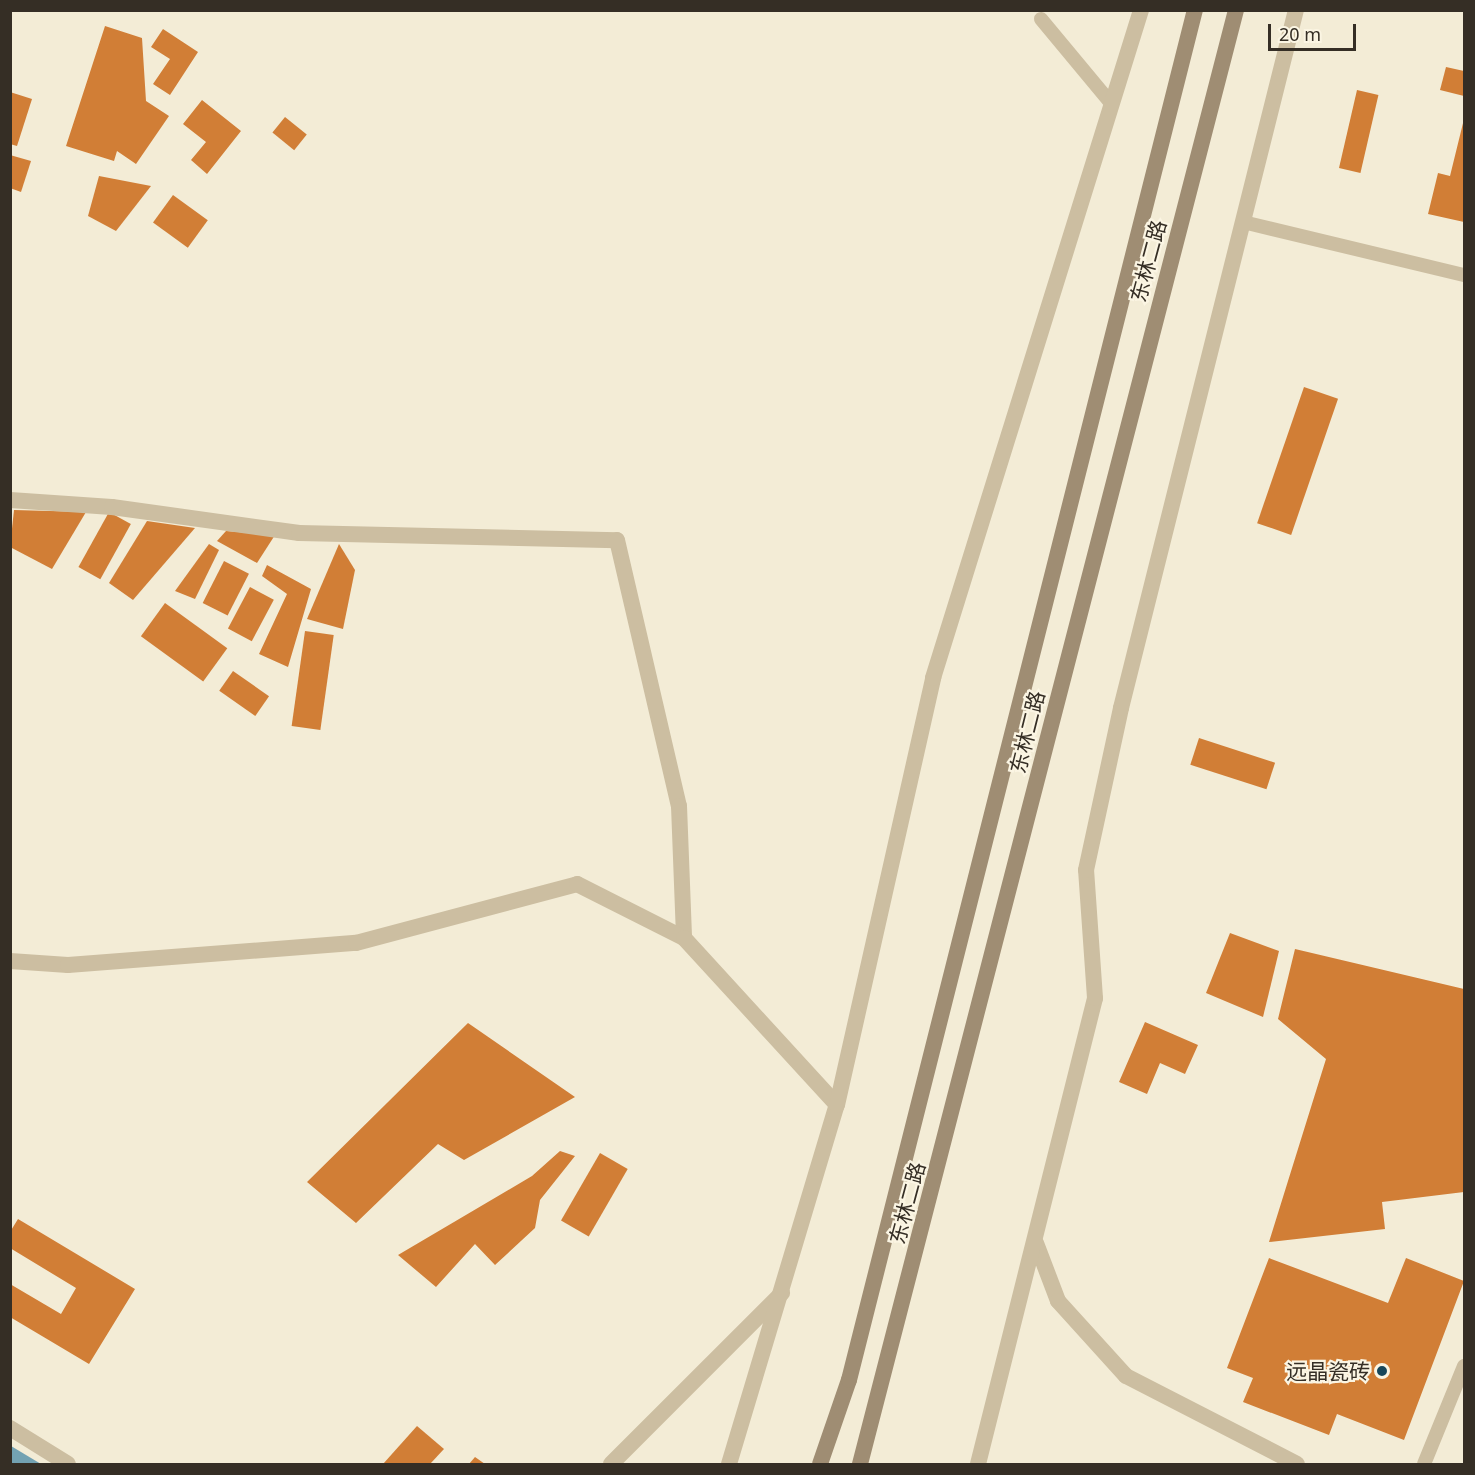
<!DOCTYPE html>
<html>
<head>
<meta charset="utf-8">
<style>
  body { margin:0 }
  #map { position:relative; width:1475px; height:1475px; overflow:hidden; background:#f3ecd6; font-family:"Noto Sans","Noto Sans SC",sans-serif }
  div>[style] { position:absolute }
  .water>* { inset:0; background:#73a2b2 }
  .building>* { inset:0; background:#d17e36; transform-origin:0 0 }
  .service>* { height:14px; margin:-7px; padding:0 7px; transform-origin:7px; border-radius:7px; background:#ccbea1 }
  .minor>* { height:16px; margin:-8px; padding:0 8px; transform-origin:8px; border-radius:8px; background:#ccbea1 }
  .tertiary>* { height:16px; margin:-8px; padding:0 8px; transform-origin:8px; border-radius:8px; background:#ccbea1 }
  .secondary>* { height:16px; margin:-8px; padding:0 8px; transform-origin:8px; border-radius:8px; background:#9f8d73 }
  .dots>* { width:16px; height:16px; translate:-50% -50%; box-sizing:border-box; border:3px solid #fbf5e3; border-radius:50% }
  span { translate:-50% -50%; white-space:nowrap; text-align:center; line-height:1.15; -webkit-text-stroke:4.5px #fbf5e3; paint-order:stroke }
  .street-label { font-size:21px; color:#352e25 }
  .poi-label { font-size:21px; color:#352e25 }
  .right { translate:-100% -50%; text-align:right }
  .frame { position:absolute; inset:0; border:12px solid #352e25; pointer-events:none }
  .scale { position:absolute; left:1268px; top:24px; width:88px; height:27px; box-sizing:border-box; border:3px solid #352e25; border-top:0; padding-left:8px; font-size:18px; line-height:21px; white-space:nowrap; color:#352e25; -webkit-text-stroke:4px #fbf5e3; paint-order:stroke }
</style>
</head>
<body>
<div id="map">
  <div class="water">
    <i style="clip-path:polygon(10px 1446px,11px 1446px,41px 1464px,11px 1464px)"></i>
  </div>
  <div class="building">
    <i style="clip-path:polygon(105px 26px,142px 38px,146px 101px,169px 116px,136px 164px,117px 151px,114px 161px,66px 146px)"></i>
    <i style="clip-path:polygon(163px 29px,198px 52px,170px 95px,153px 84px,170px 59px,151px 47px)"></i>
    <i style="clip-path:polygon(1446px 67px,1464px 71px,1464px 96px,1440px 90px)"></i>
    <i style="left:1357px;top:90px;width:22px;height:80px;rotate:13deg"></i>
    <i style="clip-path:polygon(10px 92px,32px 99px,17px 146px,10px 144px)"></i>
    <i style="clip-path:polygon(202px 100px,241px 131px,207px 174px,191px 160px,206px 142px,183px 124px)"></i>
    <i style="left:285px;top:117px;width:28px;height:20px;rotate:39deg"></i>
    <i style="clip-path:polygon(1464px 119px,1464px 222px,1428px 214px,1438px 173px,1450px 176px)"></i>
    <i style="clip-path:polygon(10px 155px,31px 161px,21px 192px,10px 188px)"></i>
    <i style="clip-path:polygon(99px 176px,151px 186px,116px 231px,88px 216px)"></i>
    <i style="left:173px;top:195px;width:43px;height:34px;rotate:36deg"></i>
    <i style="left:1304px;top:387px;width:36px;height:144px;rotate:19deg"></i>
    <i style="clip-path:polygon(14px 510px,86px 512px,52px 569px,10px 547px)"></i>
    <i style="left:109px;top:512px;width:25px;height:63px;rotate:29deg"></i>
    <i style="clip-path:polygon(147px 521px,195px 528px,133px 600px,109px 583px)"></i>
    <i style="clip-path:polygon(226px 531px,275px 535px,257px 563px,217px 541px)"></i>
    <i style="clip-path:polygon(209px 544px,219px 550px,195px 599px,175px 591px)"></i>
    <i style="clip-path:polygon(339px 544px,355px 570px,343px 629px,307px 619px)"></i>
    <i style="left:224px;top:561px;width:28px;height:47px;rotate:27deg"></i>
    <i style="clip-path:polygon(267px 565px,311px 589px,288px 667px,259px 654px,287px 594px,262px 576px)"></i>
    <i style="left:250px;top:587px;width:27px;height:47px;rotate:28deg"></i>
    <i style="left:165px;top:603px;width:77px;height:41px;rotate:36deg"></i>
    <i style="left:305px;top:631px;width:29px;height:96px;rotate:8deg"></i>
    <i style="left:233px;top:671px;width:44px;height:24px;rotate:35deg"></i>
    <i style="left:1199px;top:738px;width:80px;height:28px;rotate:18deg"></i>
    <i style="clip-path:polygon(1230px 933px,1279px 951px,1263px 1017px,1206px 993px)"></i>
    <i style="clip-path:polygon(1295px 949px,1464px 989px,1464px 1192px,1382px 1202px,1385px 1229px,1269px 1242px,1326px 1059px,1278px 1019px)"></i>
    <i style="clip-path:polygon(1145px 1022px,1198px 1045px,1185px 1074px,1160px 1063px,1147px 1094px,1119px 1082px)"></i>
    <i style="clip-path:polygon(468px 1023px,575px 1097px,464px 1160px,438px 1144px,356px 1223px,307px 1182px)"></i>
    <i style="clip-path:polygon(560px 1151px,575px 1156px,540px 1200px,535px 1228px,495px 1265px,475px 1244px,436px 1287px,398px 1255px,532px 1176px)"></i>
    <i style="left:600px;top:1153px;width:32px;height:78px;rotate:30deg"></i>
    <i style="clip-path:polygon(18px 1219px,135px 1289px,89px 1364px,10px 1317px,10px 1284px,61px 1314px,76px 1288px,10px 1248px,10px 1232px)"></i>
    <i style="clip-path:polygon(1269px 1258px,1388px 1303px,1406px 1258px,1464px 1281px,1404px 1440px,1337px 1414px,1329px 1435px,1243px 1402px,1253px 1378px,1227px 1368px)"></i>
    <i style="clip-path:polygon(417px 1426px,444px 1449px,430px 1464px,383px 1464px)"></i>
    <i style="clip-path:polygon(475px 1457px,485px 1464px,469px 1464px)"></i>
  </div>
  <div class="service">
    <i style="left:1041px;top:19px;width:108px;rotate:50.3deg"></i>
    <i style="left:1243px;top:222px;width:227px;rotate:13.5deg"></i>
    <i style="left:1424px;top:1464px;width:106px;rotate:-67.8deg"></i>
  </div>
  <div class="minor">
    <i style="left:10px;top:500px;width:102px;rotate:3.9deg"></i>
    <i style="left:112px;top:507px;width:189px;rotate:7.9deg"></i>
    <i style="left:299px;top:533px;width:318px;rotate:1.3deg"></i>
    <i style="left:617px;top:540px;width:273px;rotate:76.9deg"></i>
    <i style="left:679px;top:806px;width:132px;rotate:87.8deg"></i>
    <i style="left:10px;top:961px;width:58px;rotate:3.9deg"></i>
    <i style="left:68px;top:965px;width:289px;rotate:-4.4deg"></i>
    <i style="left:356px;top:943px;width:229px;rotate:-14.9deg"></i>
    <i style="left:577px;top:884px;width:120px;rotate:26.8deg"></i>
    <i style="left:684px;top:938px;width:226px;rotate:47.5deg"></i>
    <i style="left:1036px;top:1243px;width:62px;rotate:69.2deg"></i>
    <i style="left:1058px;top:1301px;width:101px;rotate:47.8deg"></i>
    <i style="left:1126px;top:1376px;width:192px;rotate:27.2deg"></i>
    <i style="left:10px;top:1428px;width:68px;rotate:31.8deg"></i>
    <i style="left:611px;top:1464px;width:242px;rotate:-45deg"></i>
  </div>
  <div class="tertiary">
    <i style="left:729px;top:1464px;width:375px;rotate:-73.3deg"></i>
    <i style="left:837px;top:1105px;width:438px;rotate:-77.3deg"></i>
    <i style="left:933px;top:678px;width:700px;rotate:-72.7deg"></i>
    <i style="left:978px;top:1464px;width:480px;rotate:-75.9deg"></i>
    <i style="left:1095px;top:998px;width:128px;rotate:-94deg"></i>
    <i style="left:1086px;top:870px;width:166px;rotate:-77.8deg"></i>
    <i style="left:1121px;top:708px;width:720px;rotate:-75.93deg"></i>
  </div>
  <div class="secondary">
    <i style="left:820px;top:1464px;width:89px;rotate:-71deg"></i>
    <i style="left:849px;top:1380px;width:1413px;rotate:-75.83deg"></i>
    <i style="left:860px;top:1464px;width:1502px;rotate:-75.5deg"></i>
  </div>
  <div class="dots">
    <i style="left:1382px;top:1371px;background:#17475a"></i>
  </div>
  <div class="street-label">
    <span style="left:1148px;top:261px;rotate:-75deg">东林二路</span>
    <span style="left:1027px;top:732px;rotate:-76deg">东林二路</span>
    <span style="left:907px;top:1203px;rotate:-75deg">东林二路</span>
  </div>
  <div class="poi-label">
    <span class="right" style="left:1370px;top:1371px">远晶瓷砖</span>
  </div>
  <div class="frame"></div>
  <div class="scale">20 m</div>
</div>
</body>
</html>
